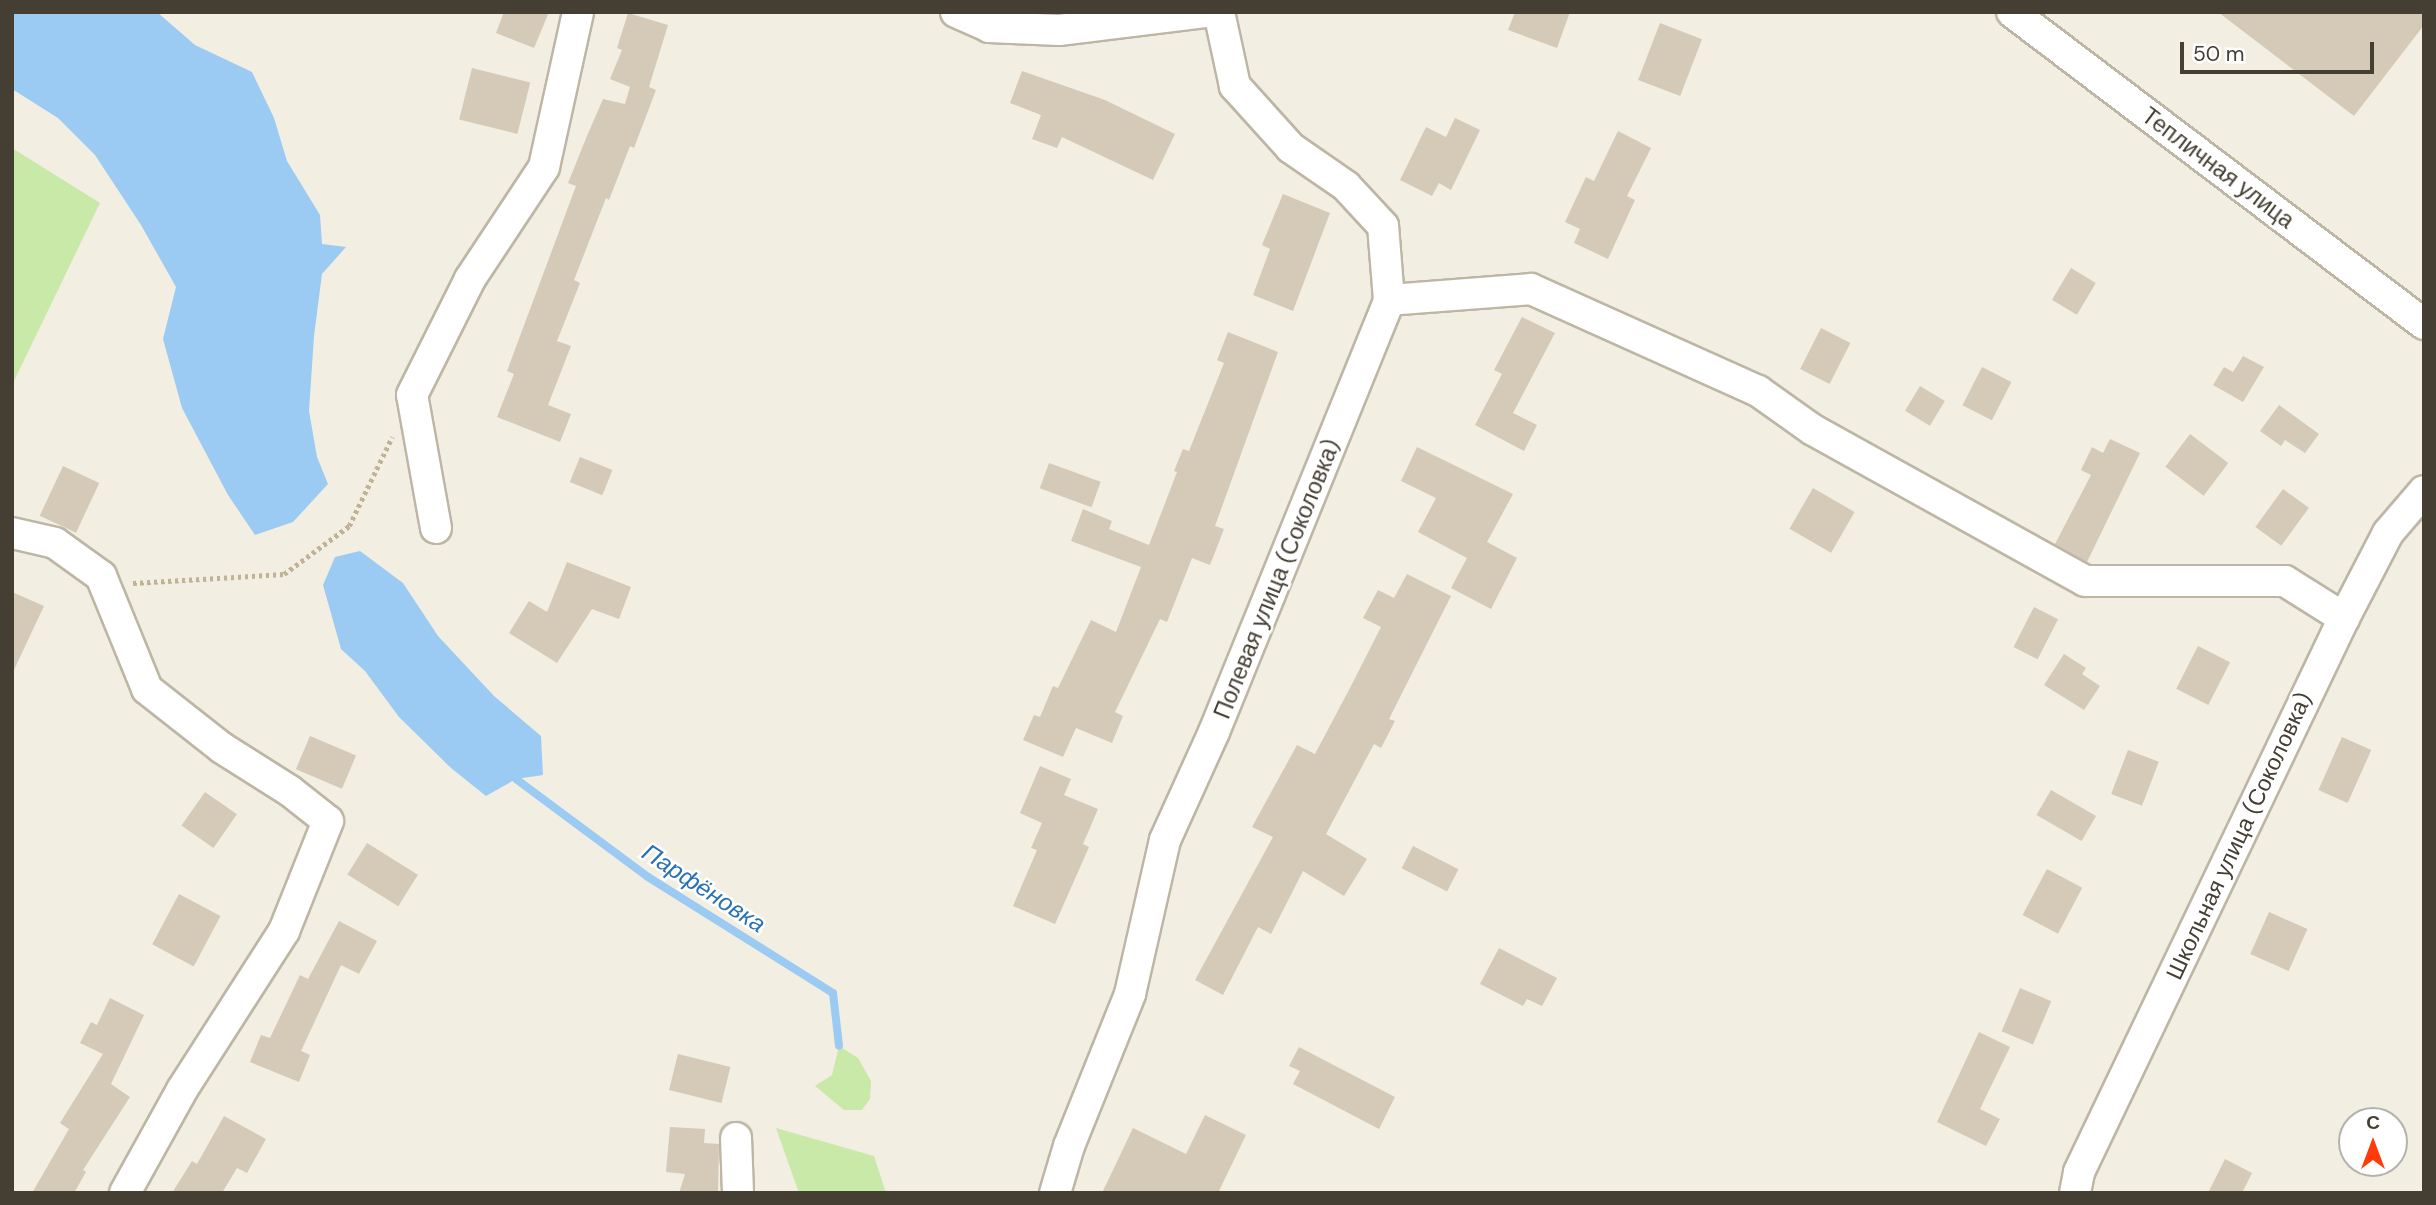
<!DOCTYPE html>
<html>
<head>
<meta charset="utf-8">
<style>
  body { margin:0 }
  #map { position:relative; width:2436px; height:1205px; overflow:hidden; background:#f2eee2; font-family:"DM Sans",sans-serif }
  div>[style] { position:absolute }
  .green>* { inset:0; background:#c9e9a8 }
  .water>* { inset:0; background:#9bcbf3 }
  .stream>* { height:8px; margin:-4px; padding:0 4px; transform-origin:4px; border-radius:4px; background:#9bcbf3 }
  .building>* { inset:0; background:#d4cab7; transform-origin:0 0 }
  .path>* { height:4.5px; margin-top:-2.25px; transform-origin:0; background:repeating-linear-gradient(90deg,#c0b395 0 3.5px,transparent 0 7px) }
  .roads { filter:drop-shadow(2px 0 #beb6a5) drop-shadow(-2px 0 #beb6a5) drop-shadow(0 2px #beb6a5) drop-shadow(0 -2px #beb6a5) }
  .street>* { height:30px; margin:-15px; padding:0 15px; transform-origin:15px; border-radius:15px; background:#fff }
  span { translate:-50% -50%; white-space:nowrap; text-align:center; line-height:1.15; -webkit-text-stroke:5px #fff; paint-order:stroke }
  .street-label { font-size:23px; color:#443e33 }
  .water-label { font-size:24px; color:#2872b3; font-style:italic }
  .frame { position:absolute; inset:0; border:14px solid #443e33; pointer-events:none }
  .north { position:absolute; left:2338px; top:1107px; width:70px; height:70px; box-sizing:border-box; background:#fff; border:2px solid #b4b2ad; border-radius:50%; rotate:0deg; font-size:19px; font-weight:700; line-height:28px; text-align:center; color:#443e33 }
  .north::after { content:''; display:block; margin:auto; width:24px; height:32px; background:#ff3b0c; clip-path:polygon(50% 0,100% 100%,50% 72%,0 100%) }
  .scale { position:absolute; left:2180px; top:42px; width:194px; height:32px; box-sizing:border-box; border:4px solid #443e33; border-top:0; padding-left:9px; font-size:21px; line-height:24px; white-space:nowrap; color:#443e33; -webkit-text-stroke:5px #fff; paint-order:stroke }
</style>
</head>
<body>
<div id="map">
  <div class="green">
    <i style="clip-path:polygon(12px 148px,100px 203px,12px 385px)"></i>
    <i style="clip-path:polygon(839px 1046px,858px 1058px,871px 1081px,870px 1099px,862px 1110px,844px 1110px,815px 1086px,832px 1075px)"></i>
    <i style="clip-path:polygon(776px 1128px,874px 1156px,886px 1193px,799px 1193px)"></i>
  </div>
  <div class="water">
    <i style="clip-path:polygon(12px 12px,157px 12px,195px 45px,252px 72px,274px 118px,287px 161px,320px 215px,322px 244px,346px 247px,322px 274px,314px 336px,309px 411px,317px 457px,328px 484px,293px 522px,255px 535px,228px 495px,182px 408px,163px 339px,176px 287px,141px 225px,95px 155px,58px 118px,12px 89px)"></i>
    <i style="clip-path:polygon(360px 551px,403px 583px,438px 636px,494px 696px,541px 736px,543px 775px,516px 779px,486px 796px,451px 768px,399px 717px,365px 671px,341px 649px,323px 585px,335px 557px)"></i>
  </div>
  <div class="stream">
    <i style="left:516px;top:779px;width:164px;rotate:36.6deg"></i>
    <i style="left:648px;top:877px;width:218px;rotate:32.1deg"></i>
    <i style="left:833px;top:993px;width:53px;rotate:83.5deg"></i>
  </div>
  <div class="building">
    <i style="clip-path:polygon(504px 12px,549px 12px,534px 48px,496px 33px)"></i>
    <i style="clip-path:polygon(1515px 12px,1570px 12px,1557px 48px,1508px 30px)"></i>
    <i style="clip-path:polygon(2218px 12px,2424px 12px,2424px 25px,2354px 116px)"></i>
    <i style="clip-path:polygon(628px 13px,668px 25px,649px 87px,656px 90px,634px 148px,630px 146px,609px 200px,606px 198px,574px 280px,580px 283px,557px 341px,571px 346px,548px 405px,571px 414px,560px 442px,497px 417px,514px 374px,507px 371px,576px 186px,568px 183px,587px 136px,603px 99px,625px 104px,630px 87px,610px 79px,622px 50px,617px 48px)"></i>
    <i style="left:1660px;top:23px;width:45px;height:61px;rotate:21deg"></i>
    <i style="left:472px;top:68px;width:60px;height:53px;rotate:14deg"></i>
    <i style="clip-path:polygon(1022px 71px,1105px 100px,1175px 134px,1153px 180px,1062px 137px,1057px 148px,1032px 139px,1041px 115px,1010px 103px)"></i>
    <i style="clip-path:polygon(1455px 118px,1480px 130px,1451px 190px,1439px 183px,1432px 196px,1400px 180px,1426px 127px,1446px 137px)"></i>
    <i style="clip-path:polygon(1618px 131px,1651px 148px,1627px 196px,1635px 200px,1608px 259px,1574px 243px,1580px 229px,1565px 222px,1586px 177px,1594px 181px)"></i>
    <i style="clip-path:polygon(1283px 194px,1330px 213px,1293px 311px,1253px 295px,1270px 249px,1262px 245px)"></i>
    <i style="left:2071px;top:268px;width:29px;height:37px;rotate:31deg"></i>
    <i style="clip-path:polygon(1522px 317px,1555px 333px,1513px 413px,1537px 425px,1524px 451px,1475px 425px,1502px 374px,1494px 370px)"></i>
    <i style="left:1821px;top:328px;width:33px;height:46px;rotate:27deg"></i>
    <i style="clip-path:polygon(1228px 332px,1278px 352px,1215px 526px,1224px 529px,1210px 565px,1192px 558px,1167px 622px,1160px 619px,1115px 712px,1123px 716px,1112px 743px,1076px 728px,1063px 757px,1023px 740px,1034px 715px,1040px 717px,1053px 686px,1058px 688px,1091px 620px,1116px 632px,1141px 567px,1071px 541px,1083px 509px,1112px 521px,1109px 529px,1149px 545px,1177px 472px,1174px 471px,1183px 449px,1189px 451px,1224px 363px,1217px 360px)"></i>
    <i style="clip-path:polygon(2243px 356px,2264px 367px,2243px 402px,2213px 385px,2224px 367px,2233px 372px)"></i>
    <i style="left:1982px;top:367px;width:33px;height:43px;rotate:27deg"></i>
    <i style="left:1920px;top:386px;width:29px;height:29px;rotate:31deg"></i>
    <i style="clip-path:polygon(2279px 405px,2319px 434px,2305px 453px,2285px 440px,2281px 446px,2260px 431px)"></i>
    <i style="left:2190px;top:434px;width:48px;height:41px;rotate:37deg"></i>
    <i style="clip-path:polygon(2110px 439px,2140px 453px,2087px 562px,2055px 544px,2091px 475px,2081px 470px,2092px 447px,2103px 453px)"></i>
    <i style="clip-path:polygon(1417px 447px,1513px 494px,1487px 542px,1517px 558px,1491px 609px,1451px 588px,1467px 558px,1418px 532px,1436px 498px,1401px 481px)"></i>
    <i style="left:580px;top:457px;width:35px;height:27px;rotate:22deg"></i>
    <i style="left:1049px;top:463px;width:55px;height:27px;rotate:20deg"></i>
    <i style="left:63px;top:466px;width:40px;height:55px;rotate:25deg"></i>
    <i style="left:1813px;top:488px;width:48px;height:47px;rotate:30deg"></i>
    <i style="left:2283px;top:489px;width:32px;height:47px;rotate:36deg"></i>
    <i style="clip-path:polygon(567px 562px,631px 587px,619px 619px,592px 609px,557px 663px,509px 633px,529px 601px,547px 612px)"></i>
    <i style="clip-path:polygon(1407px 574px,1451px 596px,1389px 719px,1395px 721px,1381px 748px,1374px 744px,1326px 834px,1367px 859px,1344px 896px,1303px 871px,1271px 934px,1258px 927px,1223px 995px,1195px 980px,1273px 837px,1252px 827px,1297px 745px,1315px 754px,1351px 686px,1381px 627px,1363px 618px,1378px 590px,1394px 598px)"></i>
    <i style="clip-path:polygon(12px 592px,44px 606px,12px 674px)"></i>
    <i style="left:2034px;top:607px;width:27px;height:45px;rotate:27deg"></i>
    <i style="left:2198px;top:646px;width:36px;height:48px;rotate:27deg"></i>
    <i style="clip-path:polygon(2064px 654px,2086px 668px,2082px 674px,2100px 686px,2084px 710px,2044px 685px)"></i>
    <i style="left:310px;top:736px;width:50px;height:36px;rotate:23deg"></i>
    <i style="left:2342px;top:737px;width:32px;height:58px;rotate:24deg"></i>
    <i style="left:2128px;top:750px;width:33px;height:47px;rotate:21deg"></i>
    <i style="clip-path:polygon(1040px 766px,1071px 779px,1064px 795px,1098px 809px,1083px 844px,1089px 847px,1055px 924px,1013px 906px,1037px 850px,1031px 848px,1042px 823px,1020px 813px)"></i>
    <i style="left:2051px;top:790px;width:52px;height:29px;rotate:30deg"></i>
    <i style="left:205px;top:792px;width:39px;height:41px;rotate:35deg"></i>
    <i style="left:367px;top:843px;width:60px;height:37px;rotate:32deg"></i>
    <i style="left:1413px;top:846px;width:51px;height:25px;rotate:27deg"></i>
    <i style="left:2047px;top:869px;width:40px;height:52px;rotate:28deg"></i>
    <i style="left:179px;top:894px;width:47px;height:57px;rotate:28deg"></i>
    <i style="left:2269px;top:912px;width:42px;height:46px;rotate:24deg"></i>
    <i style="clip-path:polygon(339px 921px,377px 941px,359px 974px,341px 965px,301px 1051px,310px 1055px,299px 1082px,250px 1062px,261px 1035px,270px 1038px,300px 975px,308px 979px)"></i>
    <i style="clip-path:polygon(1499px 948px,1557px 978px,1542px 1006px,1527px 999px,1523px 1006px,1480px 984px)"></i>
    <i style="left:2020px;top:988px;width:34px;height:47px;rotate:23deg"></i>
    <i style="clip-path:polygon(110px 998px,144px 1015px,111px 1084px,130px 1097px,83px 1170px,86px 1172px,74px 1193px,32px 1193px,69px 1129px,60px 1123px,103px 1054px,80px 1043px,91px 1022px,97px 1025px)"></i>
    <i style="clip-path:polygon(1979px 1032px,2010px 1047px,1980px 1109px,2000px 1119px,1986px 1146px,1937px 1122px)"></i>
    <i style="clip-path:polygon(1299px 1047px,1395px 1097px,1379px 1129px,1293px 1084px,1300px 1071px,1289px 1066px)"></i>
    <i style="left:678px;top:1054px;width:54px;height:37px;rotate:14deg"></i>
    <i style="clip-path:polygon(1205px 1115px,1246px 1135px,1218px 1193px,1102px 1193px,1133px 1128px,1186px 1154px)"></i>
    <i style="clip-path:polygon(224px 1116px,266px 1139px,247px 1173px,237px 1168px,222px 1193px,172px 1193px,192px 1161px,197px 1164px)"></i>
    <i style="clip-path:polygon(670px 1127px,705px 1129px,704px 1143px,719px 1144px,718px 1193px,679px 1193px,685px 1174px,666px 1172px)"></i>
    <i style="clip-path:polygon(2225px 1159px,2252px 1173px,2242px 1193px,2208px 1193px)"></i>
  </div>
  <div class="path">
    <i style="left:133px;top:583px;width:151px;rotate:-3.4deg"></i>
    <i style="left:284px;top:574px;width:81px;rotate:-36.4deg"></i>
    <i style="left:349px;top:526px;width:99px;rotate:-64.2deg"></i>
  </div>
  <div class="roads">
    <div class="street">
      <i style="left:956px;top:12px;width:36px;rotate:24deg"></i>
      <i style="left:989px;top:27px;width:70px;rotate:2.5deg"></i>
      <i style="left:1059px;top:30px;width:147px;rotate:-7deg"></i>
      <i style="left:2012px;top:12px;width:517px;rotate:37.14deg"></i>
      <i style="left:1389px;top:300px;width:142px;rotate:-4.4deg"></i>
      <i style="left:1531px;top:289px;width:249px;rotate:24.2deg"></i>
      <i style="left:1758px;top:391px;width:67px;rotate:35.3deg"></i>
      <i style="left:1813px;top:430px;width:311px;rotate:29deg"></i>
      <i style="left:2085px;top:581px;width:200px"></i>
      <i style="left:2285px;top:581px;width:70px;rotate:32.1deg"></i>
      <i style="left:436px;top:528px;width:135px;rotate:-100.2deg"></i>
      <i style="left:412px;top:395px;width:130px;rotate:-63.4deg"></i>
      <i style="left:470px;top:279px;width:134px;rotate:-56.5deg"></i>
      <i style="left:544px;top:167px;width:159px;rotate:-77.6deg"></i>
      <i style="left:12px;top:533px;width:44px;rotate:13.1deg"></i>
      <i style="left:55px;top:543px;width:57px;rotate:35.7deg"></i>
      <i style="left:101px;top:576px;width:122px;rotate:67.8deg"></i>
      <i style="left:147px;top:689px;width:95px;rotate:38.2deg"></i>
      <i style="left:222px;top:748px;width:80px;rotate:32.3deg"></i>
      <i style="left:290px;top:791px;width:48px;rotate:38.3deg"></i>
      <i style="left:328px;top:821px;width:118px;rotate:111.8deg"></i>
      <i style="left:284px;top:931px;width:189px;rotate:122.7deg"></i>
      <i style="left:182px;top:1090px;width:118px;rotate:119deg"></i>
      <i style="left:736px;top:1138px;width:55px;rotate:87.9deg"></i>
      <i style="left:1055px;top:1193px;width:49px;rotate:-73.4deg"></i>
      <i style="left:1069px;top:1146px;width:164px;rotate:-68.1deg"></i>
      <i style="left:1130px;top:994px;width:158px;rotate:-77.2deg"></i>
      <i style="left:1165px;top:840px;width:119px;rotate:-65.6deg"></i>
      <i style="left:1214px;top:732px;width:466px;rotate:-67.9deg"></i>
      <i style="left:1389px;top:300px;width:74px;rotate:-94.6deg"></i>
      <i style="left:1383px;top:226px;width:54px;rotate:-132.8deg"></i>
      <i style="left:1346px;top:186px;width:67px;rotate:-145.4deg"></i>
      <i style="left:1291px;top:148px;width:84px;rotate:-132.1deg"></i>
      <i style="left:1235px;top:86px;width:76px;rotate:-102.2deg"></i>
      <i style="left:2075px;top:1193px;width:21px;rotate:-79deg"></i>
      <i style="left:2079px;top:1172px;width:614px;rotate:-64.44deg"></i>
      <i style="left:2344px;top:618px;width:96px;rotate:-62.6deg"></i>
      <i style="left:2388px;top:533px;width:55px;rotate:-49.4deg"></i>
    </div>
  </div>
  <div class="street-label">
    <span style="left:2218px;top:168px;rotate:37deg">Тепличная улица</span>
    <span style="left:1277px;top:579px;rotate:-68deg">Полевая улица (Соколовка)</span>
    <span style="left:2239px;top:836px;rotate:-65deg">Школьная улица (Соколовка)</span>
  </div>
  <div class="water-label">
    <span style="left:704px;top:888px;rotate:33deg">Парфёновка</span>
  </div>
  <div class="frame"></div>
  <div class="north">С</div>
  <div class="scale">50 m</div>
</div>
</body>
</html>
